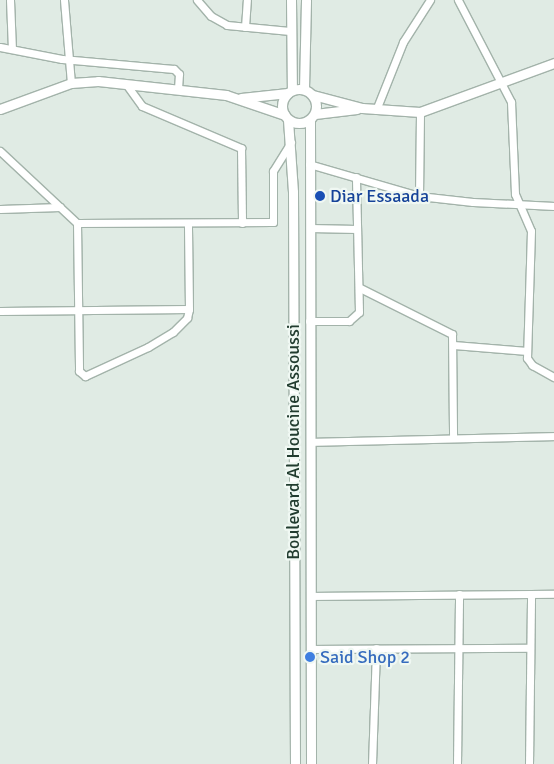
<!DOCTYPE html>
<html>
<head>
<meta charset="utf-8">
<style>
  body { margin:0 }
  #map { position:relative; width:554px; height:764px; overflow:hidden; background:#e0ebe4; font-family:Signika,sans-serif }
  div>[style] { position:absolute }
  .roads { filter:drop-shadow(1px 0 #a3b3aa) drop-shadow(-1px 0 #a3b3aa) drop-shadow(0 1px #a3b3aa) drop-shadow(0 -1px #a3b3aa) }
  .minor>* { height:7px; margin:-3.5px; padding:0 3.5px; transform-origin:3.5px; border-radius:3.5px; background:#fff }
  .tertiary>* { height:9px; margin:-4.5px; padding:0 4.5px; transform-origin:4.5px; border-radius:4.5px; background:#fff }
  .tertiary>.ring { margin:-4.5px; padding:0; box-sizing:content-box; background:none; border:9px solid #fff; border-radius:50% }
  .dots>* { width:14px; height:14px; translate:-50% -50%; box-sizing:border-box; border:2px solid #f0f8f3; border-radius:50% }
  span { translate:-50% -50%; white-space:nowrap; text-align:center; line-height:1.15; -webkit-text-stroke:4.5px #f0f8f3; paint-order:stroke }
  .transit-label { font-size:18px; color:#164399 }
  .left { translate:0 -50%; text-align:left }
  .street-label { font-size:18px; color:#213c2f }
  .shop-label { font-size:18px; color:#366cbe }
</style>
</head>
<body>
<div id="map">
  <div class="roads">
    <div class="minor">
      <i style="left:10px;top:0;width:49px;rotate:87.7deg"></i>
      <i style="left:64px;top:0;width:83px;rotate:85.2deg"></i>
      <i style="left:197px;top:0;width:21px;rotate:49deg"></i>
      <i style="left:211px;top:16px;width:18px;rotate:29deg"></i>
      <i style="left:227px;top:25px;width:63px;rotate:5.4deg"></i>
      <i style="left:458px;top:0;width:115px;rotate:62.5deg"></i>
      <i style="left:511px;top:102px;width:92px;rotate:87.5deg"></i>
      <i style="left:515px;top:194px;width:40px;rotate:66.6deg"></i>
      <i style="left:531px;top:231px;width:127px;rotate:91.8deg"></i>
      <i style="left:527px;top:358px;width:9px;rotate:54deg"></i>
      <i style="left:532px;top:365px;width:25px;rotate:29deg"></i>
      <i style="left:245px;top:27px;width:27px;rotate:-86deg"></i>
      <i style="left:0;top:47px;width:63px;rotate:11deg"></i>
      <i style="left:62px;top:59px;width:112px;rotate:5.1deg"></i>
      <i style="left:174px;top:69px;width:7px;rotate:45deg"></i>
      <i style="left:179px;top:74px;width:13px;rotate:94deg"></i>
      <i style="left:126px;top:84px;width:27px;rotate:54deg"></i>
      <i style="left:142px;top:106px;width:108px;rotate:23deg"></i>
      <i style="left:241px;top:148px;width:75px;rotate:89.2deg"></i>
      <i style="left:376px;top:110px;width:73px;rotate:-68.3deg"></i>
      <i style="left:403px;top:42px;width:50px;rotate:-57.3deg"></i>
      <i style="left:0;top:151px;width:105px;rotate:43.1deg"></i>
      <i style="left:77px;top:223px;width:196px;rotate:-0.3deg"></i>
      <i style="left:273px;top:222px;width:51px;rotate:-90deg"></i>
      <i style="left:273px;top:171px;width:34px;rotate:-58deg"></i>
      <i style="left:309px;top:164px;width:115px;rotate:16.2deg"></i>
      <i style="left:419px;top:196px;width:54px;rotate:6.3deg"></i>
      <i style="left:473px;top:202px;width:81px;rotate:2.8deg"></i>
      <i style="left:419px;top:196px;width:84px;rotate:-89.3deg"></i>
      <i style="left:0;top:209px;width:60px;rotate:-1.9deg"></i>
      <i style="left:77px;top:223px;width:148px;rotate:89.2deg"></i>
      <i style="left:79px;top:371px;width:8px;rotate:40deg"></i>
      <i style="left:85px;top:376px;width:69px;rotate:-24.7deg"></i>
      <i style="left:148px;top:347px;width:29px;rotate:-31deg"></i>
      <i style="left:173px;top:332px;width:20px;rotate:-45deg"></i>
      <i style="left:187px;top:318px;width:9px;rotate:-77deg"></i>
      <i style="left:189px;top:309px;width:86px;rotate:-90.7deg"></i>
      <i style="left:310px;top:228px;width:47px;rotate:1.2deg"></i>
      <i style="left:360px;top:288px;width:103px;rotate:26.6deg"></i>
      <i style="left:452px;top:334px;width:104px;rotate:89.4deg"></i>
      <i style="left:0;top:311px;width:189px;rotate:-0.6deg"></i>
      <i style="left:309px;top:321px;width:40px"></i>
      <i style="left:349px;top:321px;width:13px;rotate:-42deg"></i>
      <i style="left:359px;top:312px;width:135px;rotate:-91.3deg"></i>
      <i style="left:454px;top:345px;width:73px;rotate:4.7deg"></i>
      <i style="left:310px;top:442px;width:244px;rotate:-1.4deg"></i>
      <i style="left:311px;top:596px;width:243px;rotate:-0.5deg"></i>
      <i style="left:311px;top:649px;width:219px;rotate:-0.3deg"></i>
      <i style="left:372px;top:764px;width:116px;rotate:-88deg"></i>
      <i style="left:457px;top:764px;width:170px;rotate:-89.3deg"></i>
      <i style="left:529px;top:764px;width:170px;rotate:-89.3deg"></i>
    </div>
    <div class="tertiary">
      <i style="left:291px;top:0;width:90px;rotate:89.4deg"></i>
      <i class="ring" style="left:282px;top:89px;width:25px;height:25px"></i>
      <i style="left:304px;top:89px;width:89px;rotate:-88.7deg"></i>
      <i style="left:313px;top:95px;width:51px;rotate:14.9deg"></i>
      <i style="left:362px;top:108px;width:58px;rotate:3.9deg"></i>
      <i style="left:420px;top:112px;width:143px;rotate:-20.1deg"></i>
      <i style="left:241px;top:98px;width:47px;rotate:-6.1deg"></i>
      <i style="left:0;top:109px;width:76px;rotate:-20.1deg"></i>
      <i style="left:71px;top:83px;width:27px;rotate:-4deg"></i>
      <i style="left:98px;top:81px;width:129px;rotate:6.2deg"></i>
      <i style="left:226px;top:95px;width:62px;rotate:18.7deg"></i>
      <i style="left:315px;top:114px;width:42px;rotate:-6.8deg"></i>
      <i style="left:288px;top:120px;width:72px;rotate:86deg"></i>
      <i style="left:293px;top:192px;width:572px;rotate:89.8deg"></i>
      <i style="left:310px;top:120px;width:644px;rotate:89.91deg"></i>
    </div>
  </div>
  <div class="dots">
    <i style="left:320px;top:196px;background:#1a4fb4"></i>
    <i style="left:310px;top:657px;background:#3f7fe0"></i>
  </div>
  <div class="transit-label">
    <span class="left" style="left:330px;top:196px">Diar Essaada</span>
  </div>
  <div class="street-label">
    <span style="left:293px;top:442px;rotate:-90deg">Boulevard Al Houcine Assoussi</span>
  </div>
  <div class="shop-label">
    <span class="left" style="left:320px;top:657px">Said Shop 2</span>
  </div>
</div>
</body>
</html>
